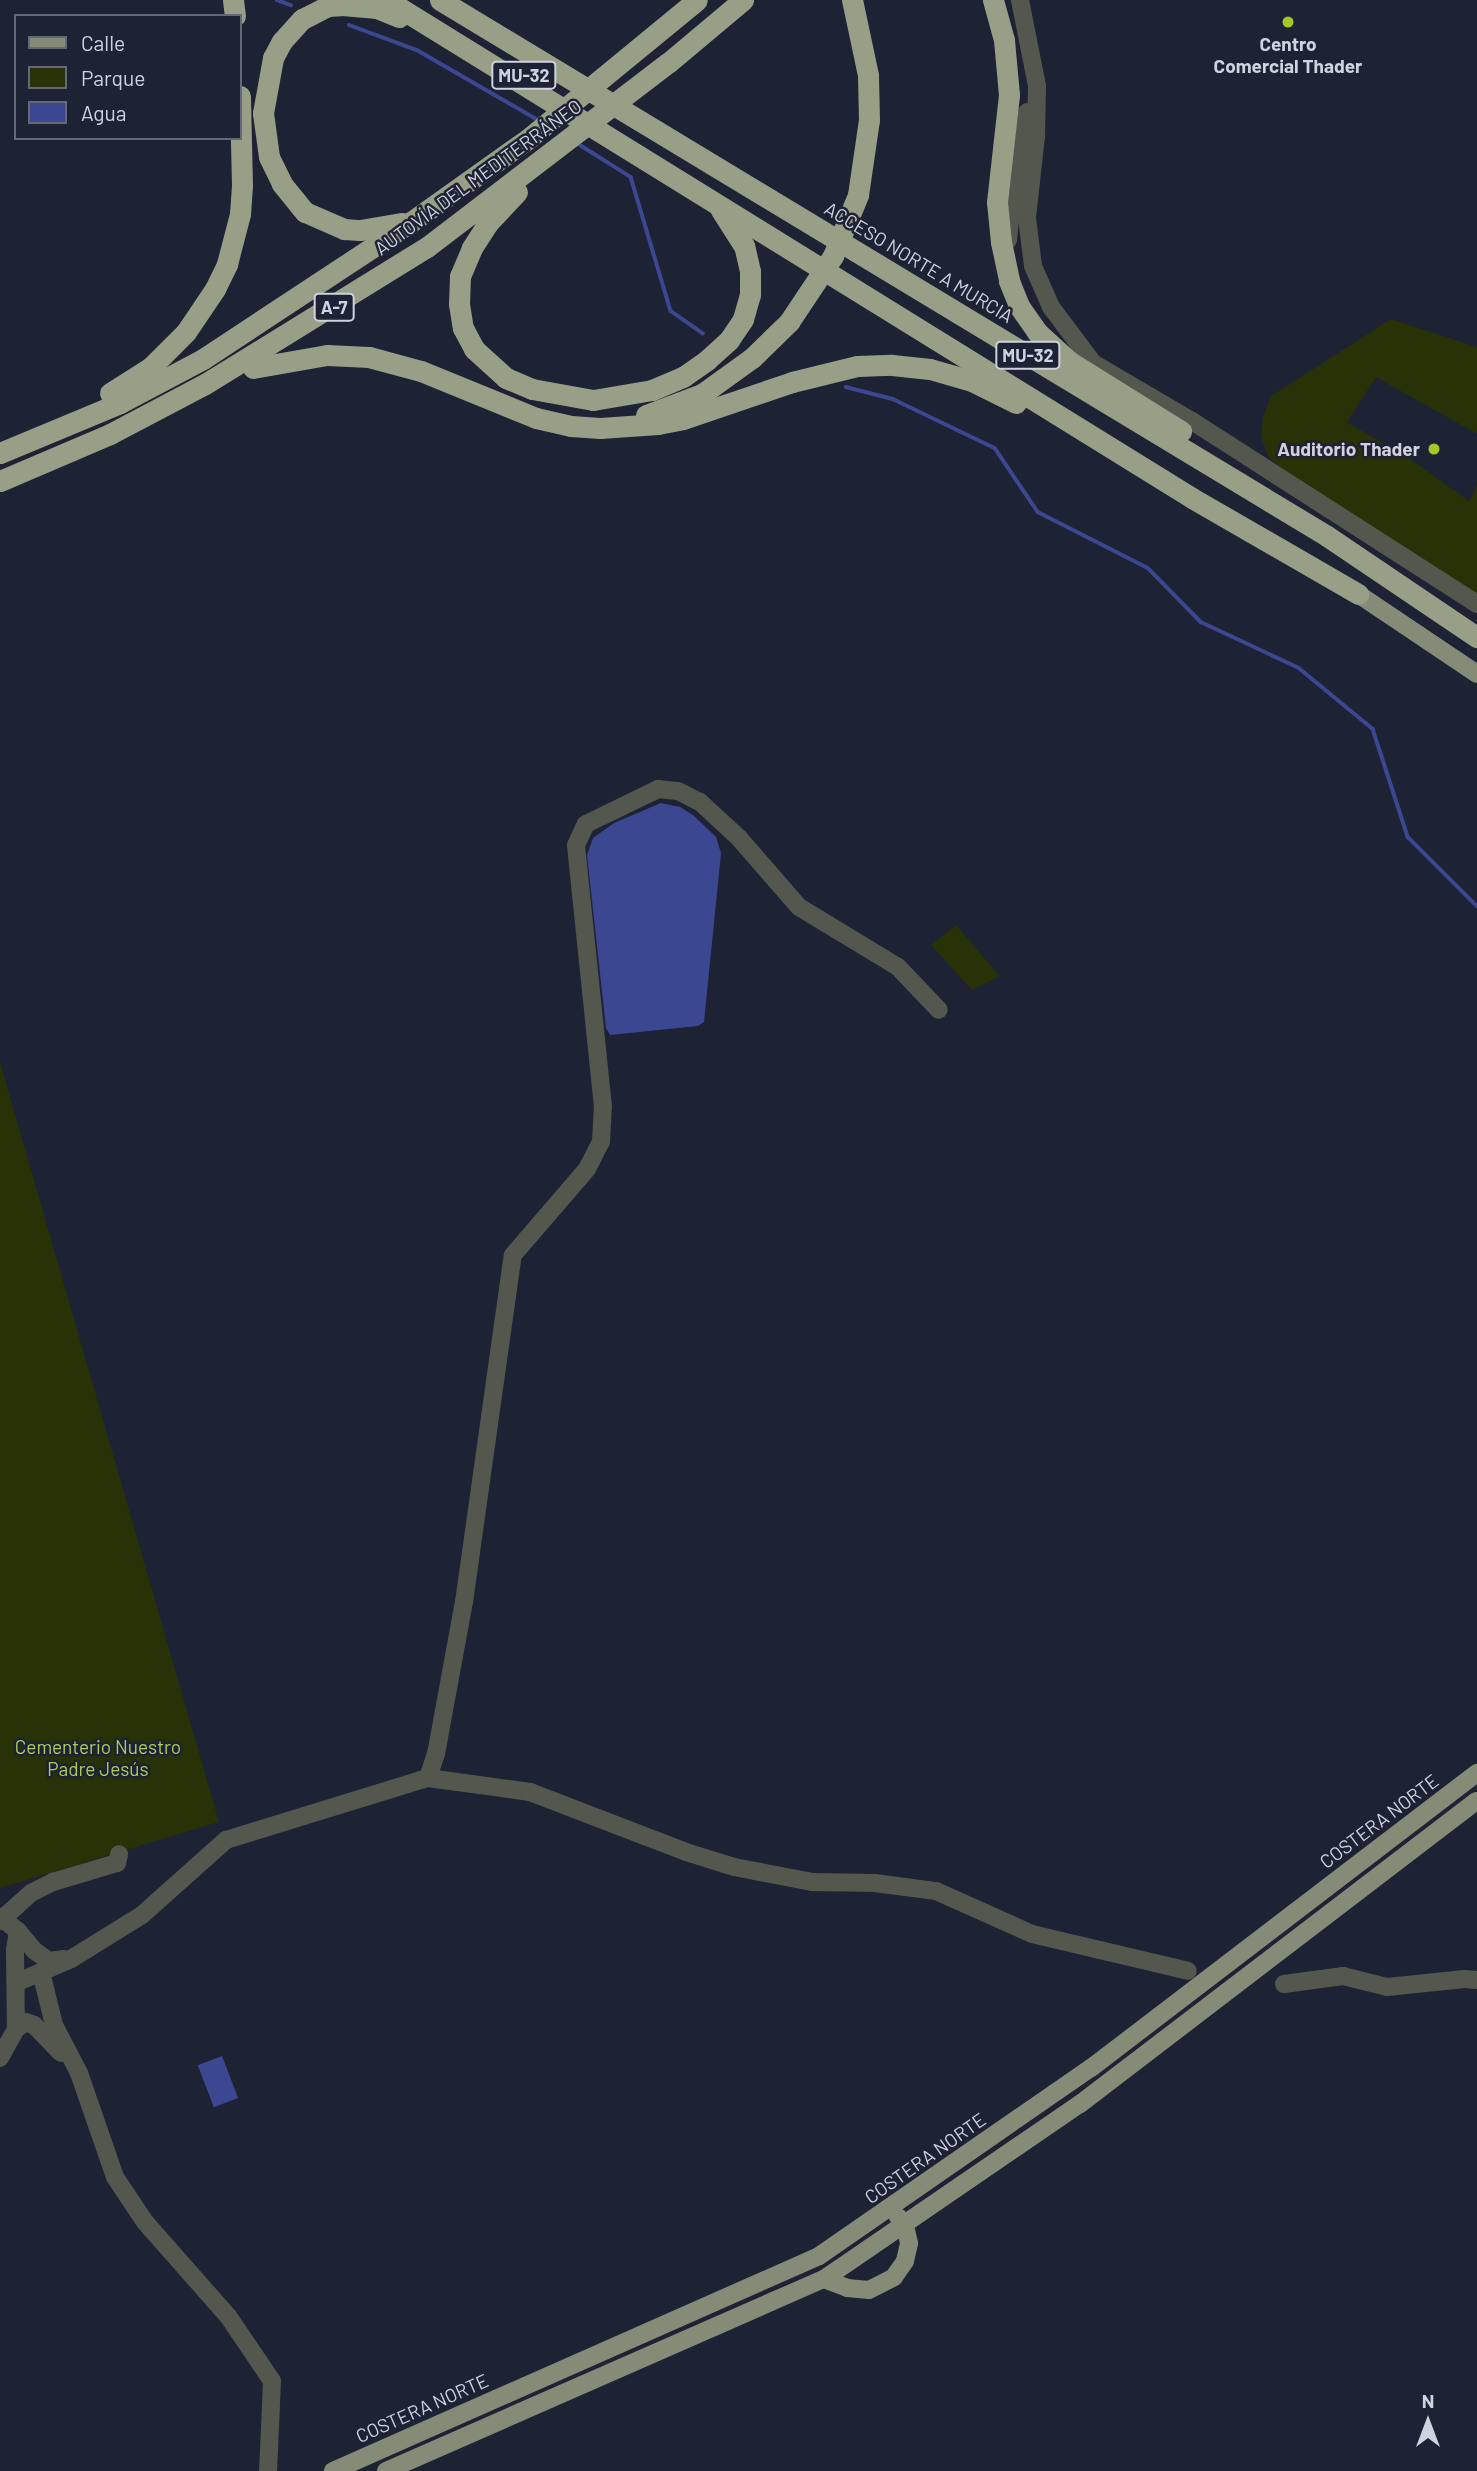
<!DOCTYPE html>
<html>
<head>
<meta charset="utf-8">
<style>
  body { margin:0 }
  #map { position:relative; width:1477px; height:2471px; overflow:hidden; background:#1d2234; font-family:Barlow,sans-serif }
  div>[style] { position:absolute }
  .green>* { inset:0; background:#273206 }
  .water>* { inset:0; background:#3b4790; transform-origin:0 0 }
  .stream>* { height:3.5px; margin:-1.75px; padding:0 1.75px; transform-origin:1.75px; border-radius:1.75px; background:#3b4790 }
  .minor>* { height:18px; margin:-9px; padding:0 9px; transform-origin:9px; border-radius:9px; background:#54574d }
  .major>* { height:18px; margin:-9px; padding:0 9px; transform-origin:9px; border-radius:9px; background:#848b77 }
  .highway>* { height:21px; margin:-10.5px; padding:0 10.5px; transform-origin:10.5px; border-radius:10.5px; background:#979f87 }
  .dots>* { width:19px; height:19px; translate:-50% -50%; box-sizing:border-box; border:4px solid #1d2234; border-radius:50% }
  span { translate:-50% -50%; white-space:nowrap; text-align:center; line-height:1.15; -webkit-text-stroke:5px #1d2234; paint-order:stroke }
  .shield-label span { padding:2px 5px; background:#1d2234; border:2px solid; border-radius:5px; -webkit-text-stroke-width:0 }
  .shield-label { font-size:18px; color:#cfd2df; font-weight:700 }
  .poi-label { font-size:19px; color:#cfd2df; font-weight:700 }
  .right { translate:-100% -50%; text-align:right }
  .street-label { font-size:19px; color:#cfd2df }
  .park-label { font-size:19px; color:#adcd57 }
  .legend { position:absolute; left:14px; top:14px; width:228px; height:126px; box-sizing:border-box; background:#1d2234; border:2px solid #646878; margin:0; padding:9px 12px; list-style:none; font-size:21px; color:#cfd2df }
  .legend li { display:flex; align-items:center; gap:14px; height:35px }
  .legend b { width:35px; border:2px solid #646878 }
  .north { position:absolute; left:1393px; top:2387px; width:70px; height:70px; -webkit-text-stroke:5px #1d2234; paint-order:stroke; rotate:0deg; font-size:19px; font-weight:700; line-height:28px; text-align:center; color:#cfd2df }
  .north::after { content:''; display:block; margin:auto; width:24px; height:32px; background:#cfd2df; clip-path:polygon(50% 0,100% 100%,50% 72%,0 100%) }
</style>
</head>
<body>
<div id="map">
  <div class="green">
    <i style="clip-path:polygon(1391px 319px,1477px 347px,1477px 434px,1376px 377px,1347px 422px,1416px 463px,1469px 501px,1477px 485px,1477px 597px,1278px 466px,1268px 456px,1261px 437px,1263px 417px,1271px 396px)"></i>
    <i style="clip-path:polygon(956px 925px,1000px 976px,972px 990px,931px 945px)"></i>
    <i style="clip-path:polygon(0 1062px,219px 1822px,0 1888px)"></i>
  </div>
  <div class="water">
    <i style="clip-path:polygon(661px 803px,680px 807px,693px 815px,716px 837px,721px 853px,704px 1022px,698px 1026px,610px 1035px,606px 1028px,587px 855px,593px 838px,614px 823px)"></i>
    <i style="left:222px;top:2056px;width:45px;height:26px;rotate:69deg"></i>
  </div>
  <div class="stream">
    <i style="left:277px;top:0;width:15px;rotate:20deg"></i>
    <i style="left:349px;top:25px;width:72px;rotate:20.2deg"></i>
    <i style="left:417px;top:50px;width:142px;rotate:30deg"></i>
    <i style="left:577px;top:143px;width:64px;rotate:32.2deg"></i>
    <i style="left:631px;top:177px;width:140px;rotate:73.4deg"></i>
    <i style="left:671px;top:311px;width:39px;rotate:35deg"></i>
    <i style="left:846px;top:387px;width:49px;rotate:14.3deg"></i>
    <i style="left:893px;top:399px;width:113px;rotate:25.7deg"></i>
    <i style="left:995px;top:448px;width:77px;rotate:56.1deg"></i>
    <i style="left:1038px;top:512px;width:123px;rotate:27deg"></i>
    <i style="left:1148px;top:568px;width:76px;rotate:45.5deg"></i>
    <i style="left:1201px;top:622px;width:108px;rotate:25.1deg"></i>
    <i style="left:1299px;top:668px;width:96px;rotate:39.5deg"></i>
    <i style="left:1373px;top:729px;width:114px;rotate:72deg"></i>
    <i style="left:1408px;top:837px;width:98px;rotate:45deg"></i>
  </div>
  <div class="minor">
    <i style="left:1020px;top:0;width:88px;rotate:78.8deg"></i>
    <i style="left:1037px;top:86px;width:50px;rotate:91.1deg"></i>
    <i style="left:1036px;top:136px;width:82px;rotate:96.3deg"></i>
    <i style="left:1027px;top:218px;width:48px;rotate:82.9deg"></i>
    <i style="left:1033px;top:266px;width:45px;rotate:66.3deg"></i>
    <i style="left:1051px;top:307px;width:70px;rotate:53.1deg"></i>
    <i style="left:1093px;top:363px;width:115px;rotate:30.4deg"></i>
    <i style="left:1192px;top:421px;width:339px;rotate:32.7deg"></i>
    <i style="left:1008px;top:240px;width:72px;rotate:-84.4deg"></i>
    <i style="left:1015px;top:168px;width:57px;rotate:-77.9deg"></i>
    <i style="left:428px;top:1778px;width:25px;rotate:-72deg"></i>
    <i style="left:436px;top:1754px;width:155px;rotate:-79.6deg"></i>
    <i style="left:464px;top:1602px;width:350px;rotate:-82deg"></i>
    <i style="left:513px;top:1255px;width:113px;rotate:-49.3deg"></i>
    <i style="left:587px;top:1169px;width:30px;rotate:-63deg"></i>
    <i style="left:601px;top:1142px;width:35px;rotate:-87deg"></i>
    <i style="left:603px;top:1107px;width:263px;rotate:-95.9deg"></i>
    <i style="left:576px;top:845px;width:23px;rotate:-65deg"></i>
    <i style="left:586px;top:824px;width:80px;rotate:-25.9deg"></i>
    <i style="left:658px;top:789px;width:20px;rotate:6deg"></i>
    <i style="left:678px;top:791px;width:25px;rotate:27deg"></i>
    <i style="left:700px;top:802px;width:53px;rotate:42.7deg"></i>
    <i style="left:739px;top:838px;width:91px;rotate:49deg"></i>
    <i style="left:799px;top:907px;width:116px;rotate:31.2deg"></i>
    <i style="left:898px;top:967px;width:59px;rotate:46.4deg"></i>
    <i style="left:0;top:1917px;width:23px;rotate:38deg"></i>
    <i style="left:18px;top:1931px;width:20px;rotate:99deg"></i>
    <i style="left:15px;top:1951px;width:78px;rotate:89.3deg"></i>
    <i style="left:16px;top:2029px;width:33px;rotate:119deg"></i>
    <i style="left:0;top:1921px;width:42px;rotate:-42.1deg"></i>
    <i style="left:31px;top:1893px;width:25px;rotate:-27deg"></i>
    <i style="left:53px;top:1882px;width:67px;rotate:-16.5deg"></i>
    <i style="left:117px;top:1863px;width:9px;rotate:-77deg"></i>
    <i style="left:18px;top:1931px;width:26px;rotate:50deg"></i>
    <i style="left:35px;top:1951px;width:17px;rotate:36deg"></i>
    <i style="left:49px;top:1961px;width:15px;rotate:-8deg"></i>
    <i style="left:41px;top:1972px;width:55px;rotate:76.2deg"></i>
    <i style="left:54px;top:2025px;width:54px;rotate:62.5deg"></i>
    <i style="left:79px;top:2073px;width:110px;rotate:70.9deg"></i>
    <i style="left:115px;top:2177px;width:54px;rotate:56.3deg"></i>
    <i style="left:145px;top:2222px;width:125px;rotate:48.6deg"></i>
    <i style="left:228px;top:2316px;width:78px;rotate:55.9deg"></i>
    <i style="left:272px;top:2381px;width:90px;rotate:92.5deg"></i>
    <i style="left:18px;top:1982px;width:58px;rotate:-23.5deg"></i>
    <i style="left:71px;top:1959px;width:84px;rotate:-31.8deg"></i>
    <i style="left:142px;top:1915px;width:113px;rotate:-41.8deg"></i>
    <i style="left:226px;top:1840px;width:211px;rotate:-17.1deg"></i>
    <i style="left:428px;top:1778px;width:103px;rotate:7.8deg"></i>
    <i style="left:530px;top:1792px;width:167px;rotate:21deg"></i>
    <i style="left:686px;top:1852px;width:50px;rotate:17.4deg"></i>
    <i style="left:734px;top:1867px;width:79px;rotate:10.9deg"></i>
    <i style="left:812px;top:1882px;width:63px;rotate:0.9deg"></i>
    <i style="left:875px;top:1883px;width:62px;rotate:7.5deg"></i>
    <i style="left:936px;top:1891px;width:105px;rotate:24.1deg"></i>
    <i style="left:1032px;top:1934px;width:160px;rotate:13.3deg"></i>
    <i style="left:1284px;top:1984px;width:60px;rotate:-7.7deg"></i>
    <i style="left:1343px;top:1976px;width:45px;rotate:14deg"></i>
    <i style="left:1387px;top:1987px;width:78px;rotate:-5.9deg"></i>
    <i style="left:1465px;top:1979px;width:12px;rotate:5deg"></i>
    <i style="left:16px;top:2029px;width:12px;rotate:-35deg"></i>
    <i style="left:26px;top:2022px;width:9px;rotate:21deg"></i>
    <i style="left:34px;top:2025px;width:39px;rotate:46deg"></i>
  </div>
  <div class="major">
    <i style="left:1358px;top:594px;width:143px;rotate:33.9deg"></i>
    <i style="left:824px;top:2279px;width:25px;rotate:21deg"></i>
    <i style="left:847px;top:2288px;width:22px;rotate:5deg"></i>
    <i style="left:869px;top:2290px;width:28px;rotate:-27deg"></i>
    <i style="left:894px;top:2277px;width:19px;rotate:-55deg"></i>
    <i style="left:905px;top:2261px;width:18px;rotate:-77deg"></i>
    <i style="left:909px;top:2243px;width:18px;rotate:-103deg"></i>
    <i style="left:905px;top:2225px;width:11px;rotate:-131deg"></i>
    <i style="left:333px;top:2471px;width:531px;rotate:-23.86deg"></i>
    <i style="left:819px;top:2256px;width:331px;rotate:-34.7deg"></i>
    <i style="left:1091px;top:2068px;width:486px;rotate:-37.4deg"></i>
    <i style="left:386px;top:2471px;width:478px;rotate:-23.7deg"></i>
    <i style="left:824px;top:2279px;width:310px;rotate:-34.4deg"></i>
    <i style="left:1080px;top:2104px;width:499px;rotate:-37.4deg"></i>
  </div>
  <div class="highway">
    <i style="left:233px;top:0;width:16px;rotate:83deg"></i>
    <i style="left:387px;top:0;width:947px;rotate:31.74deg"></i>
    <i style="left:1192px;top:498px;width:192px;rotate:30deg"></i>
    <i style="left:440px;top:0;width:1036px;rotate:31.14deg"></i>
    <i style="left:1327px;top:536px;width:181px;rotate:34deg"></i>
    <i style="left:993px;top:0;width:41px;rotate:74.6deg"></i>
    <i style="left:1004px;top:40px;width:55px;rotate:84.8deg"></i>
    <i style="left:1009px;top:95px;width:108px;rotate:96.4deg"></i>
    <i style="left:997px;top:202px;width:40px;rotate:84.3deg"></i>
    <i style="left:1001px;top:242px;width:40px;rotate:78deg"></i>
    <i style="left:1009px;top:281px;width:27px;rotate:68deg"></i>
    <i style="left:1019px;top:306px;width:32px;rotate:55deg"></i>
    <i style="left:1037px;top:332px;width:45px;rotate:42.3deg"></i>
    <i style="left:1070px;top:362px;width:131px;rotate:31.9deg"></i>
    <i style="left:399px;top:17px;width:24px;rotate:-158deg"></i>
    <i style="left:377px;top:8px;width:32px;rotate:-175deg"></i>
    <i style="left:345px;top:5px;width:17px;rotate:177deg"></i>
    <i style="left:328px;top:6px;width:29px;rotate:153deg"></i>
    <i style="left:302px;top:19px;width:30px;rotate:132deg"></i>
    <i style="left:282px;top:41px;width:19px;rotate:118deg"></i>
    <i style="left:273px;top:58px;width:56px;rotate:100.3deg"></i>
    <i style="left:263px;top:113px;width:44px;rotate:82.2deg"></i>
    <i style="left:269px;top:157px;width:30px;rotate:64deg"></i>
    <i style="left:282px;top:184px;width:36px;rotate:51deg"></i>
    <i style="left:305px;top:212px;width:43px;rotate:23.6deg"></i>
    <i style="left:344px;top:229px;width:16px;rotate:4deg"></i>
    <i style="left:360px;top:230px;width:43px;rotate:-9.5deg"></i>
    <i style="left:517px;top:192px;width:42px;rotate:133.1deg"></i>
    <i style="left:488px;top:223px;width:30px;rotate:123deg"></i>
    <i style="left:472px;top:248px;width:30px;rotate:113deg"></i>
    <i style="left:460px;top:276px;width:28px;rotate:92deg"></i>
    <i style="left:459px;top:304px;width:24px;rotate:81deg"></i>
    <i style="left:463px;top:328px;width:24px;rotate:62deg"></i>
    <i style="left:474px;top:349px;width:43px;rotate:42.2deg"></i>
    <i style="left:506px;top:378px;width:28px;rotate:23deg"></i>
    <i style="left:532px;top:389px;width:62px;rotate:10.2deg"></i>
    <i style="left:593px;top:400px;width:60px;rotate:-9.6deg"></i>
    <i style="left:652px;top:390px;width:34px;rotate:-23deg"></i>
    <i style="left:683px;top:377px;width:29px;rotate:-35deg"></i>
    <i style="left:707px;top:360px;width:30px;rotate:-42deg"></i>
    <i style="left:729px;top:340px;width:25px;rotate:-56deg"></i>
    <i style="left:743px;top:319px;width:25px;rotate:-74deg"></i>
    <i style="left:750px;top:295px;width:24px;rotate:-90deg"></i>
    <i style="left:750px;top:271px;width:26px;rotate:-103deg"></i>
    <i style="left:744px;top:246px;width:43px;rotate:-122.6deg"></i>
    <i style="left:253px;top:368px;width:75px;rotate:-10deg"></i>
    <i style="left:327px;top:355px;width:42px;rotate:2.7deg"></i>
    <i style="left:369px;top:357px;width:54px;rotate:15.1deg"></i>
    <i style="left:421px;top:371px;width:124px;rotate:22.2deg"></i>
    <i style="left:536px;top:418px;width:36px;rotate:13deg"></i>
    <i style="left:571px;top:426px;width:29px;rotate:4deg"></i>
    <i style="left:600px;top:428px;width:58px;rotate:-3.9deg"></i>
    <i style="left:658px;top:424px;width:25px;rotate:-11deg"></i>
    <i style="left:683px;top:419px;width:115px;rotate:-18.7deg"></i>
    <i style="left:792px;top:382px;width:67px;rotate:-13.8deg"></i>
    <i style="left:857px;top:366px;width:35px;rotate:-2deg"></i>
    <i style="left:892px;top:365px;width:38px;rotate:6deg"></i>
    <i style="left:930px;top:369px;width:44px;rotate:15.9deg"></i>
    <i style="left:972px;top:381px;width:49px;rotate:26.6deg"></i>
    <i style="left:110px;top:393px;width:49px;rotate:-32.4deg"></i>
    <i style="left:151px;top:367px;width:49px;rotate:-45deg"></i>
    <i style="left:186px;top:332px;width:52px;rotate:-56deg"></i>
    <i style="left:215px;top:289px;width:28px;rotate:-64deg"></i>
    <i style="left:227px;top:264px;width:52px;rotate:-75.4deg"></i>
    <i style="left:240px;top:214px;width:28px;rotate:-86deg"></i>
    <i style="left:242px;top:186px;width:90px;rotate:-91.3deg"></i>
    <i style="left:646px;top:415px;width:60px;rotate:-20.6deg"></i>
    <i style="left:702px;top:394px;width:62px;rotate:-35.8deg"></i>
    <i style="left:752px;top:358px;width:52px;rotate:-44.2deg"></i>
    <i style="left:789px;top:322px;width:79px;rotate:-56.3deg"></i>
    <i style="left:833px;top:256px;width:66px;rotate:-67.7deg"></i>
    <i style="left:858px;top:195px;width:76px;rotate:-81.7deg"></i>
    <i style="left:869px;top:120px;width:45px;rotate:-91.3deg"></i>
    <i style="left:868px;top:75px;width:77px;rotate:-102deg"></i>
    <i style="left:0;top:453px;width:130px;rotate:-22.6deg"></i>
    <i style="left:120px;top:403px;width:94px;rotate:-27.9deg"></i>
    <i style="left:203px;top:359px;width:249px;rotate:-33.4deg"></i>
    <i style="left:411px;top:222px;width:145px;rotate:-35.4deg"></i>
    <i style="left:529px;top:138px;width:217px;rotate:-39.4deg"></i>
    <i style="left:0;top:481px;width:120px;rotate:-23.1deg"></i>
    <i style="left:110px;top:434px;width:107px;rotate:-27.8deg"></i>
    <i style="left:205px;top:384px;width:261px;rotate:-31.7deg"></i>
    <i style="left:427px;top:247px;width:303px;rotate:-37.4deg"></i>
    <i style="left:668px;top:63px;width:98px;rotate:-40deg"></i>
  </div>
  <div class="dots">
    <i style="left:1288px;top:22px;background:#a4c825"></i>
    <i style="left:1434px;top:449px;background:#a4c825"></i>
  </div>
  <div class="shield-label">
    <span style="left:524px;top:75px">MU-32</span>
    <span style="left:334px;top:307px">A-7</span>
    <span style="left:1028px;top:355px">MU-32</span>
  </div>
  <div class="poi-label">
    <span style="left:1288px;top:55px">Centro<br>Comercial Thader</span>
    <span class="right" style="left:1420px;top:449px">Auditorio Thader</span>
  </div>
  <div class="street-label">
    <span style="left:478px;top:177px;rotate:-36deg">AUTOVÍA DEL MEDITERRÁNEO</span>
    <span style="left:919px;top:262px;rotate:31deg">ACCESO NORTE A MURCIA</span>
    <span style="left:1379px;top:1821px;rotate:-37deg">COSTERA NORTE</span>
    <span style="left:925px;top:2158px;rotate:-35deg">COSTERA NORTE</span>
    <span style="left:422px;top:2408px;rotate:-24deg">COSTERA NORTE</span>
  </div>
  <div class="park-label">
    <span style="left:98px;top:1758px">Cementerio Nuestro<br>Padre Jesús</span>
  </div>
  <ul class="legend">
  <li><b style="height:9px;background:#848b77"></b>Calle</li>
  <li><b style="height:19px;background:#273206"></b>Parque</li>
  <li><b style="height:19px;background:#3b4790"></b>Agua</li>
  </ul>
  <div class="north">N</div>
</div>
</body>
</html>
